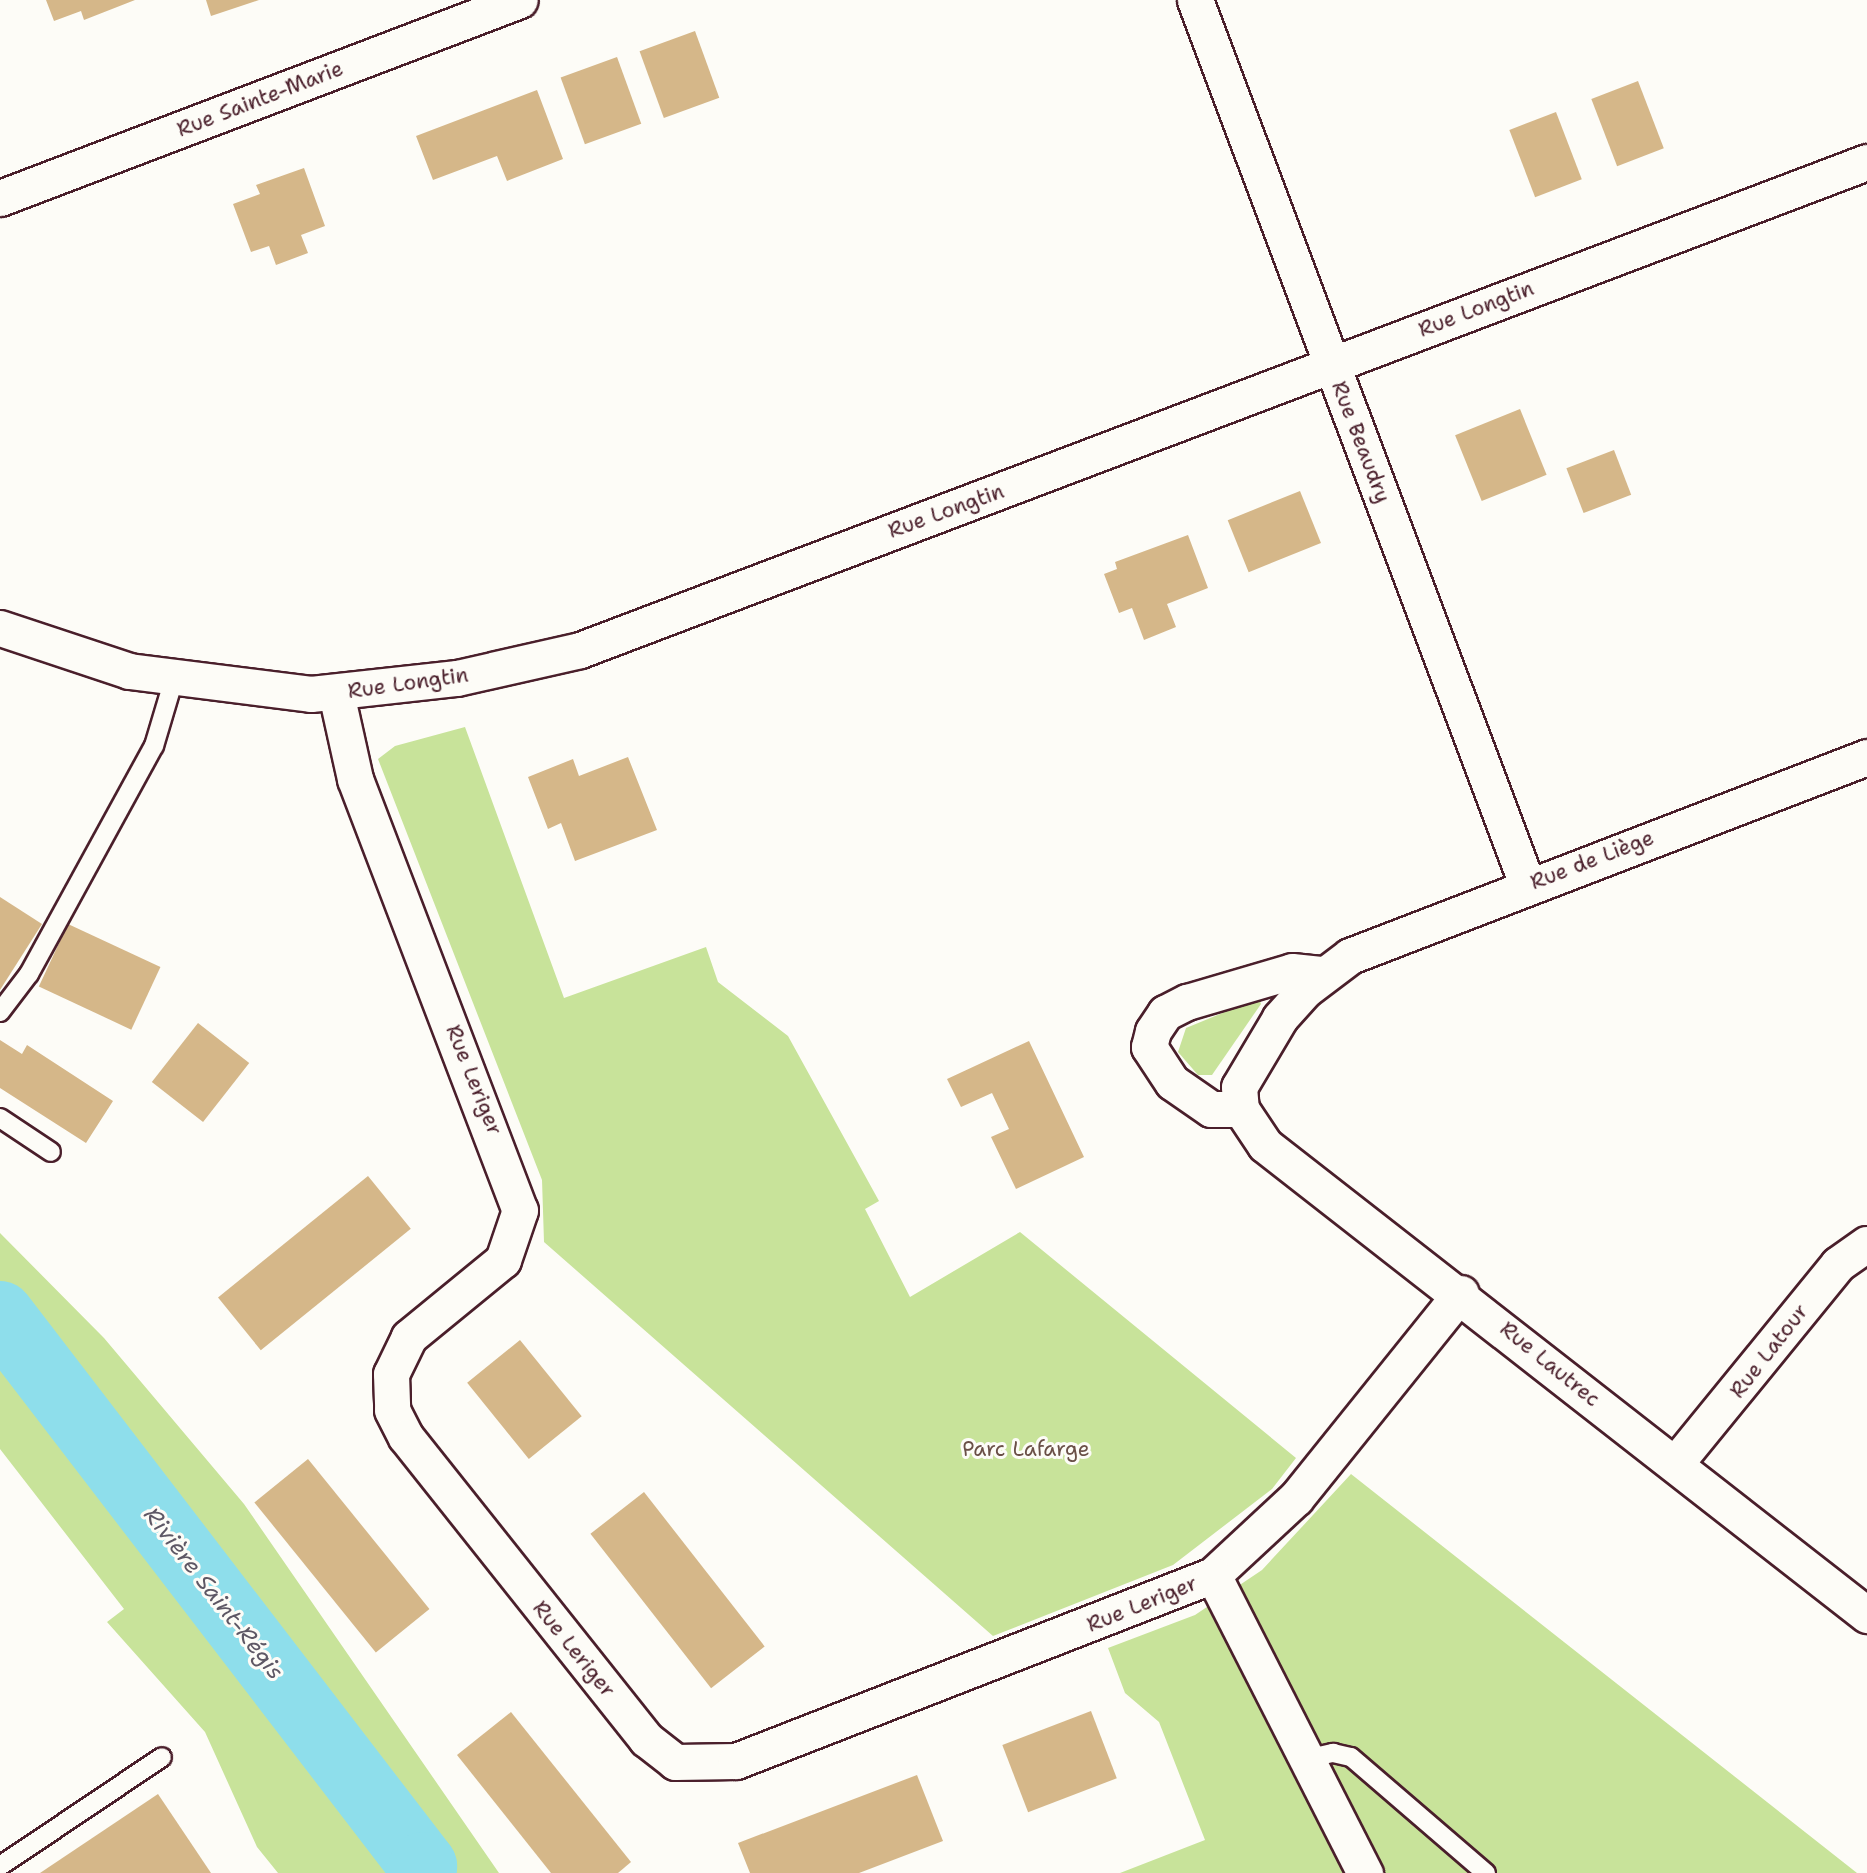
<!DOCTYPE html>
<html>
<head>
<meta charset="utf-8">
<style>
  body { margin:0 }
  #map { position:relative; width:1867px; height:1873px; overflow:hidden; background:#fdfcf7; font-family:"Shantell Sans",sans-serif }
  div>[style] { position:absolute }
  .green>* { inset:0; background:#c8e39a }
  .river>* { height:68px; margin:-34px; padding:0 34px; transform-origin:34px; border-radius:34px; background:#8edeeb }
  .building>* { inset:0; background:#d5b789; transform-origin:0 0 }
  .roads { filter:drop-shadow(2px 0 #4a1f2b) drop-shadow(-2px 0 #4a1f2b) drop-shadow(0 2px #4a1f2b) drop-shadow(0 -2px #4a1f2b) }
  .lane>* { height:18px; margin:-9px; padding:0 9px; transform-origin:9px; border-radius:9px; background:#fdfcf7 }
  .street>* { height:35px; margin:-17.5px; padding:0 17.5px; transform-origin:17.5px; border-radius:17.5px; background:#fdfcf7 }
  span { translate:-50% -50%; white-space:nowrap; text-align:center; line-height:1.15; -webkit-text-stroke:6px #fdfcf7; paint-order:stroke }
  .street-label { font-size:21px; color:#4a1f2b }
  .park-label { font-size:21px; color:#6a5047 }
  .water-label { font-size:23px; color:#5e5865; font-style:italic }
</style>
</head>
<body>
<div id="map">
  <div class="green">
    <i style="clip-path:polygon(465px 727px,564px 998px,706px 947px,718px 982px,788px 1036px,879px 1201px,865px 1209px,910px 1297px,1020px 1232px,1296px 1458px,1272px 1489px,1173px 1565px,993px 1636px,544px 1242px,542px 1180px,378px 759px,395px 746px)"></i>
    <i style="clip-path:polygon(1259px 998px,1261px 1004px,1212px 1075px,1198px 1075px,1178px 1052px,1186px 1028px)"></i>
    <i style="clip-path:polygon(0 1233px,104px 1338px,244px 1504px,499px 1873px,278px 1873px,257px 1847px,205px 1732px,107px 1622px,124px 1609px,0 1449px)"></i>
    <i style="clip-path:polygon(1351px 1474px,1857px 1873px,1120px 1873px,1205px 1840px,1159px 1722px,1125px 1693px,1108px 1648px,1195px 1615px,1262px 1570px)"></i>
  </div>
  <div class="river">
    <i style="left:0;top:1315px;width:695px;rotate:52.49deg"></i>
    <i style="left:423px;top:1866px;width:8px;rotate:113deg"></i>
  </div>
  <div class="building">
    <i style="clip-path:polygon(46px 0,135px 0,84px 20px,81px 11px,54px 21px)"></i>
    <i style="clip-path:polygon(206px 0,259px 0,211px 16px)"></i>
    <i style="left:695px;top:31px;width:71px;height:59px;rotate:70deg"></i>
    <i style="left:617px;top:57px;width:71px;height:60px;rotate:70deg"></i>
    <i style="left:1638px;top:81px;width:72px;height:50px;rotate:69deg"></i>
    <i style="clip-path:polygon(537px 90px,563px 159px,507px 181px,497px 156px,433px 180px,416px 136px)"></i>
    <i style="left:1556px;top:112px;width:72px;height:50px;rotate:69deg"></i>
    <i style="clip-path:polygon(304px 168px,325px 226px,301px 235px,308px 253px,276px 265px,269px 246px,251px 252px,233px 204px,260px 194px,256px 185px)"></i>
    <i style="left:1520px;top:409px;width:71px;height:70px;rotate:68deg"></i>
    <i style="left:1614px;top:450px;width:48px;height:51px;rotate:69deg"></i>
    <i style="left:1300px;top:491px;width:56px;height:78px;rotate:68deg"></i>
    <i style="clip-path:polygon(1188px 535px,1208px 588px,1167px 604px,1176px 627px,1144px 640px,1132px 608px,1119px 613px,1104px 574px,1117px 569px,1115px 562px)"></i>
    <i style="clip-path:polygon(628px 757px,657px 830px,575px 861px,561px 823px,548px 829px,528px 777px,573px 759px,579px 776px)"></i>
    <i style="clip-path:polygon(0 897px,42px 924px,0 990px)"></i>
    <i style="left:68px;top:924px;width:102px;height:69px;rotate:25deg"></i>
    <i style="left:198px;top:1023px;width:65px;height:75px;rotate:38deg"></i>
    <i style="clip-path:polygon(0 1040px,22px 1054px,27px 1045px,113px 1101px,86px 1143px,0 1088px)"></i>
    <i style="clip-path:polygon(1029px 1041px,1084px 1157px,1016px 1189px,991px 1137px,1009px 1129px,992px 1093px,961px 1107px,947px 1079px)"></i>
    <i style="left:368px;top:1176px;width:68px;height:193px;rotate:51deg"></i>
    <i style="left:520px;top:1340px;width:98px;height:68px;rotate:51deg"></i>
    <i style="left:308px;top:1459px;width:193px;height:69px;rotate:51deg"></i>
    <i style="left:644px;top:1492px;width:196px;height:68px;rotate:52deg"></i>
    <i style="left:1091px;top:1711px;width:72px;height:95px;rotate:69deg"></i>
    <i style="clip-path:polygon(511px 1712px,631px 1862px,618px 1873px,551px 1873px,457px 1755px)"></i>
    <i style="clip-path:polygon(917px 1775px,943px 1841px,859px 1873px,750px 1873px,738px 1843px)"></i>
    <i style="clip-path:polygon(158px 1794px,211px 1873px,40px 1873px)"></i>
  </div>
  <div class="roads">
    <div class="lane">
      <i style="left:0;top:1012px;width:48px;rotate:-52.7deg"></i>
      <i style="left:29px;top:974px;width:260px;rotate:-61.3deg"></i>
      <i style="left:154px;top:746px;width:70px;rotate:-73.4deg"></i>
      <i style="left:0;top:1118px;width:61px;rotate:33.7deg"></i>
      <i style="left:1306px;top:1759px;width:28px;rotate:-13deg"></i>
      <i style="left:1333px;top:1753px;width:18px;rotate:13deg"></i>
      <i style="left:1351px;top:1757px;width:178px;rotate:40.7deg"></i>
      <i style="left:0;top:1866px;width:195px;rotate:-33.9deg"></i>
    </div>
    <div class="street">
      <i style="left:1195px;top:0;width:944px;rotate:69.42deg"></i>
      <i style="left:0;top:198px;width:556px;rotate:-20.85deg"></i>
      <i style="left:0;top:628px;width:136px;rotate:18.4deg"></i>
      <i style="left:129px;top:671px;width:183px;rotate:7.2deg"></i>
      <i style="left:311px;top:694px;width:147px;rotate:-6.3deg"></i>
      <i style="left:457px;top:678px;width:126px;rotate:-12.8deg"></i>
      <i style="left:580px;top:650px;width:1376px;rotate:-20.77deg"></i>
      <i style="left:336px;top:693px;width:88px;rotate:77.5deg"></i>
      <i style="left:355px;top:779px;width:462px;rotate:69.1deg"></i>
      <i style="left:520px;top:1210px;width:53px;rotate:108.8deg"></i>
      <i style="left:503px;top:1260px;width:122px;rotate:140.7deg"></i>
      <i style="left:409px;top:1337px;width:41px;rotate:115.9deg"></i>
      <i style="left:391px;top:1374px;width:36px;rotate:88deg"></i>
      <i style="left:392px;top:1410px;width:30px;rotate:63deg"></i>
      <i style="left:406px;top:1437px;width:386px;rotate:51.5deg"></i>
      <i style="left:646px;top:1739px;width:37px;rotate:38deg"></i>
      <i style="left:675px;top:1762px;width:61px;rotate:-0.9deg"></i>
      <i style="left:736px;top:1761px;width:512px;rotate:-21.3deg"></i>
      <i style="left:1213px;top:1575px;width:113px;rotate:-42.9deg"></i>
      <i style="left:1296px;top:1498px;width:263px;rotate:-51.2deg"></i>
      <i style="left:1867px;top:757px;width:554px;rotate:158.95deg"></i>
      <i style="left:1350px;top:956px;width:56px;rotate:142.9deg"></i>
      <i style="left:1305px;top:990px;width:38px;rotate:132deg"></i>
      <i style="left:1280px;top:1018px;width:80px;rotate:120.7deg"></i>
      <i style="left:1239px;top:1087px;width:22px;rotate:85deg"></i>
      <i style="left:1241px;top:1109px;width:43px;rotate:56.3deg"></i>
      <i style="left:1265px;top:1145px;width:764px;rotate:37.98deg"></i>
      <i style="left:1241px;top:1109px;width:30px;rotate:180deg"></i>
      <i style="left:1211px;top:1109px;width:47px;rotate:-145.3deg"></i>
      <i style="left:1172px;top:1082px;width:42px;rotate:-123.3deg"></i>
      <i style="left:1149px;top:1047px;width:16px;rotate:-76deg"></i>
      <i style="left:1153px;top:1031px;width:22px;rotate:-56deg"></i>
      <i style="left:1165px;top:1013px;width:25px;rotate:-27deg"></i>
      <i style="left:1187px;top:1002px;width:109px;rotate:-16.4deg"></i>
      <i style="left:1292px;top:971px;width:31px;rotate:6deg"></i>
      <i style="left:1675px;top:1464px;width:258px;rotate:-50.8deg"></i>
      <i style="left:1838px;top:1264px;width:35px;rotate:-35deg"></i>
      <i style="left:1213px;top:1575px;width:335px;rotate:63deg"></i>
    </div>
  </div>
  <div class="street-label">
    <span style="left:260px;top:99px;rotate:-21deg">Rue Sainte-Marie</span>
    <span style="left:1476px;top:309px;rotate:-21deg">Rue Longtin</span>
    <span style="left:1361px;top:442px;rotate:69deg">Rue Beaudry</span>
    <span style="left:946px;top:511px;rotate:-20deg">Rue Longtin</span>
    <span style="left:408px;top:683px;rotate:-8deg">Rue Longtin</span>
    <span style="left:1592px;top:860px;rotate:-21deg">Rue de Liège</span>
    <span style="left:474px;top:1080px;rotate:68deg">Rue Leriger</span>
    <span style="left:1769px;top:1351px;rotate:-52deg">Rue Latour</span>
    <span style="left:1550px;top:1364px;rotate:39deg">Rue Lautrec</span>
    <span style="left:1142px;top:1604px;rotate:-22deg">Rue Leriger</span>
    <span style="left:574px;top:1649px;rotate:51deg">Rue Leriger</span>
  </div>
  <div class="park-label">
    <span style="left:1026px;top:1449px">Parc Lafarge</span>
  </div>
  <div class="water-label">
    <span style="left:214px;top:1593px;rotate:52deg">Rivière Saint-Régis</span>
  </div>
</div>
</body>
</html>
